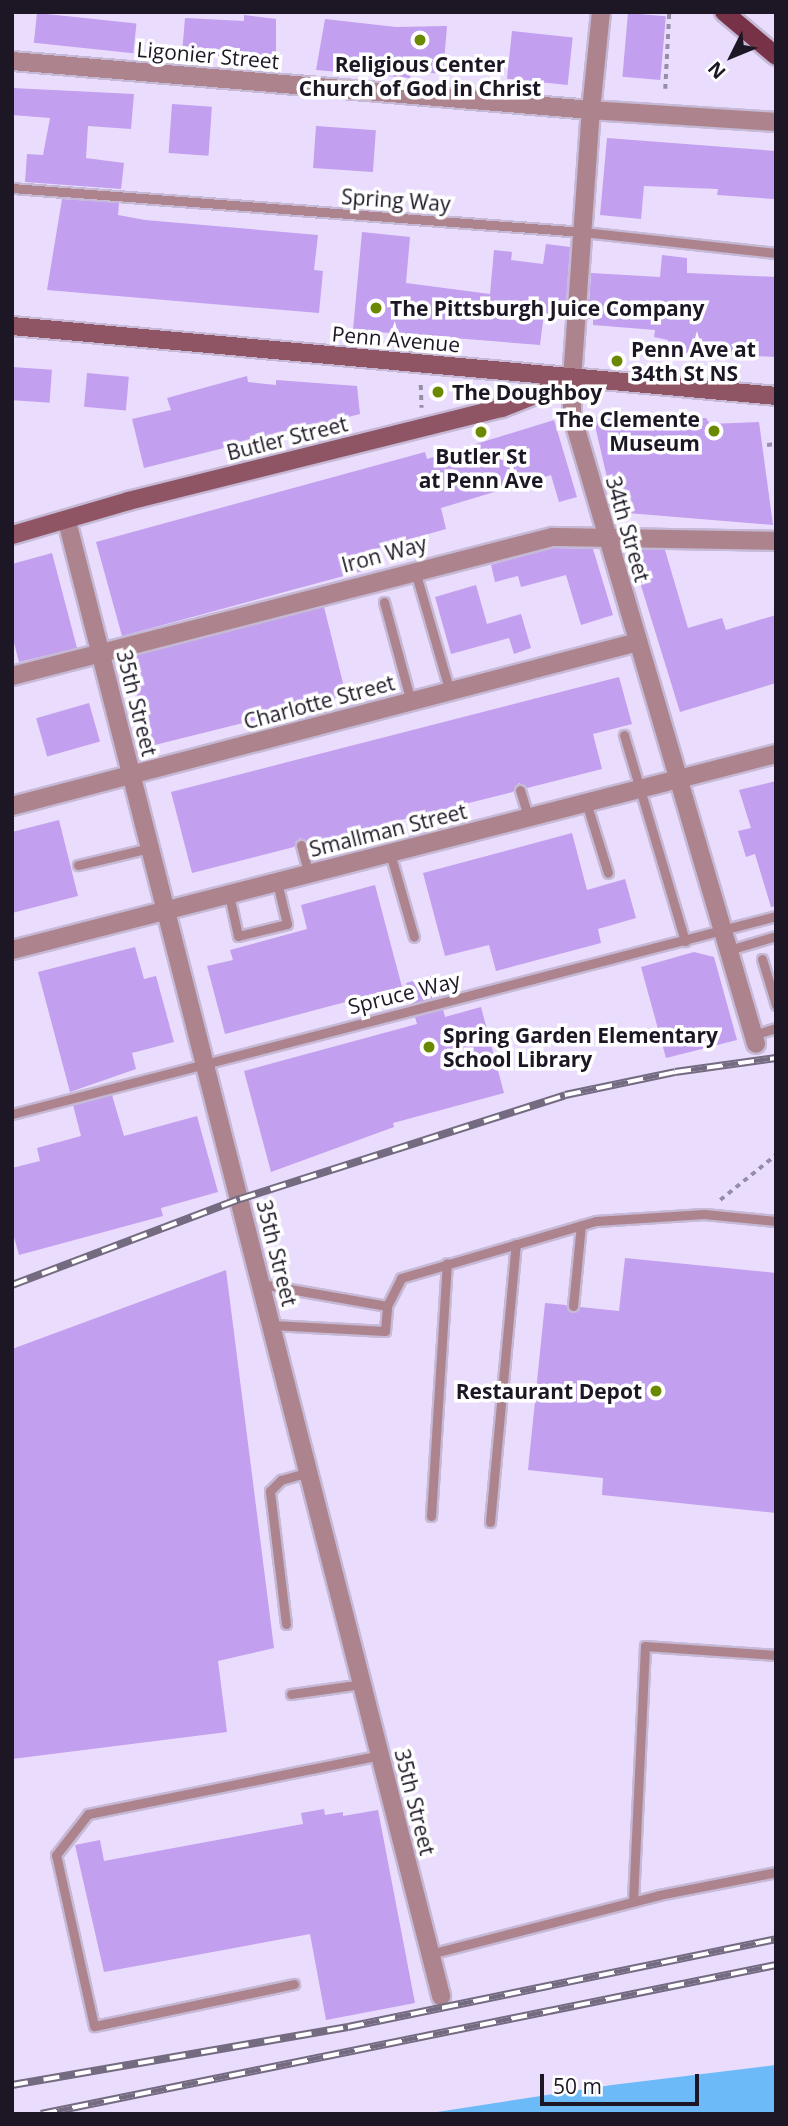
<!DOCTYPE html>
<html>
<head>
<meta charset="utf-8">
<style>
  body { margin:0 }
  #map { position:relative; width:788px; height:2126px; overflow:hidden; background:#eadcfd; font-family:"Open Sans",sans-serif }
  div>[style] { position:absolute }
  .water>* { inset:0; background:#6cbaf7 }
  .building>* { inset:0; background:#c29fef; transform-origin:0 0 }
  .path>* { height:3.5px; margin-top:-1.75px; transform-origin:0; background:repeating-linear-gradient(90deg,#988da7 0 5px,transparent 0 10px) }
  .roads { filter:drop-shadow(2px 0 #c5b9d6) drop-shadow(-2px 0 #c5b9d6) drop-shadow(0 2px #c5b9d6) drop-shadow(0 -2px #c5b9d6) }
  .service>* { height:9px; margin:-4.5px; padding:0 4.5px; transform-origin:4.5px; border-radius:4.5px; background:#ad838d }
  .minor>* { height:18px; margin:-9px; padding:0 9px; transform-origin:9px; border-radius:9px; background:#ad838d }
  .tertiary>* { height:18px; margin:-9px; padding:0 9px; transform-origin:9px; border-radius:9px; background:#ad838d }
  .secondary>* { height:18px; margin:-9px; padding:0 9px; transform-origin:9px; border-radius:9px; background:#8f5564 }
  .primary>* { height:18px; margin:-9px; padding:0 9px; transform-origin:9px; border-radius:9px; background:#783247 }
  .rail>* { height:8px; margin-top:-4px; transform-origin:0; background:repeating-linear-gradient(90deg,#fff 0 16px,#746b81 0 32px); box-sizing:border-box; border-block:2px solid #746b81 }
  .dots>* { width:19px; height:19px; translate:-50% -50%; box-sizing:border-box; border:4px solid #fff; border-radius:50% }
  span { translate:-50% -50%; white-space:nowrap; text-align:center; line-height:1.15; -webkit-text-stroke:7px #fff; paint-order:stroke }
  .street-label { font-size:21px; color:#1d1725 }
  .poi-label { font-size:21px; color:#1d1725; font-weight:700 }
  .left { translate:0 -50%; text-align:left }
  .right { translate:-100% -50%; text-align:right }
  .frame { position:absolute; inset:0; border:14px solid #1d1725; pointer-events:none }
  .north { position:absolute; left:697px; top:21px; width:70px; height:70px; -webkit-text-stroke:5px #fff; paint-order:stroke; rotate:227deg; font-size:19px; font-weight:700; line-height:28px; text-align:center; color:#1d1725 }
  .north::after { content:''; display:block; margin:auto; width:24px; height:32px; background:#1d1725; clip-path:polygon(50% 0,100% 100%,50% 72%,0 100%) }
  .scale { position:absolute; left:540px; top:2074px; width:159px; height:32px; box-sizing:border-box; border:4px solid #1d1725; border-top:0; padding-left:9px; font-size:21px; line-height:24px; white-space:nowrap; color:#1d1725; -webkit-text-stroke:5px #fff; paint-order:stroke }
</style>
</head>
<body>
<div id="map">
  <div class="water">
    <i style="clip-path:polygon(776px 2065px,776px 2114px,424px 2114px,612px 2085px)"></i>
  </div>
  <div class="building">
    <i style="left:37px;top:13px;width:100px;height:30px;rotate:6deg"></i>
    <i style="left:628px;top:13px;width:38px;height:64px;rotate:5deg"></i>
    <i style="clip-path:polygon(244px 15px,276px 19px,276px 66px,221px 63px,221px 56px,182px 54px,185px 18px,244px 21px)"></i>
    <i style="clip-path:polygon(325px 19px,396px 27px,447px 26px,443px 74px,411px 71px,410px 78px,316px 70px)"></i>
    <i style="left:512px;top:31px;width:61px;height:48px;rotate:6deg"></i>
    <i style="clip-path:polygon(12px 88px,134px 94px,131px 129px,88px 126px,86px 158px,124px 163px,121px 189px,25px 182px,27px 154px,43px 155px,50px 118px,12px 115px)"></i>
    <i style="left:172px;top:104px;width:40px;height:49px;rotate:4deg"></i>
    <i style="left:316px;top:126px;width:60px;height:42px;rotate:4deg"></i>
    <i style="clip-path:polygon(607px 138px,776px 151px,774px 199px,717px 195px,718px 189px,644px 186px,641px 219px,600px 215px)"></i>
    <i style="clip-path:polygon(62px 199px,119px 203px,118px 215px,145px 220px,318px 235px,314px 270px,323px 271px,319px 313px,47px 290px)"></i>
    <i style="clip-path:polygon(362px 232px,410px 237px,406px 283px,490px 294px,494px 250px,512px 252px,511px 260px,543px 264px,546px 244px,570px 247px,565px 316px,544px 313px,540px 345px,353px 330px)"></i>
    <i style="clip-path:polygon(662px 255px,687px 258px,687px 273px,776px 277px,776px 357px,670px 352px,668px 340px,654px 337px,655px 330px,593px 325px,593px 319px,588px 319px,591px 273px,660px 277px)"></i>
    <i style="left:12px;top:367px;width:40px;height:33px;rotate:4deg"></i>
    <i style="left:87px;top:373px;width:42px;height:34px;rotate:5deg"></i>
    <i style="clip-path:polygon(247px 376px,248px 382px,276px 385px,276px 380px,357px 386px,360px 414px,144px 468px,132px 419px,171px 410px,167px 398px)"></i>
    <i style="clip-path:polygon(692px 415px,693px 419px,706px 418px,710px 424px,759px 422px,773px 525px,615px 512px,593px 417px)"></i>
    <i style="clip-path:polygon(554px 420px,577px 497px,559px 502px,551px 475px,441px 508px,446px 529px,361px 553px,366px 570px,122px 636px,96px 542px,425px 452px,427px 459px)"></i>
    <i style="clip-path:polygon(553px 548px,593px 549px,613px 615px,581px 625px,566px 575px,521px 587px,518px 576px,495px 582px,491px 565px)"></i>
    <i style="clip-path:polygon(630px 550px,665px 550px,688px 628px,722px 618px,726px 630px,776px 615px,776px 683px,680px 712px)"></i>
    <i style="clip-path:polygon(52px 553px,77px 648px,19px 662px,12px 635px,12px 564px)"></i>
    <i style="clip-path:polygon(476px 585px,487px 624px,521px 614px,531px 648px,514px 654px,509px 638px,451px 654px,435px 597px)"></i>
    <i style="left:324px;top:607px;width:93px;height:203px;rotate:76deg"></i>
    <i style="clip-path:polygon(619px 677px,632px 724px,593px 734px,602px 769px,527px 788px,519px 783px,513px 792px,308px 843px,300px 838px,294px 847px,192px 873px,171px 792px)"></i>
    <i style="left:89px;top:703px;width:40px;height:55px;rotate:74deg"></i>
    <i style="clip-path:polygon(776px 781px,776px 906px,771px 907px,755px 854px,746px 857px,738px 831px,751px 828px,739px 790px)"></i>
    <i style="clip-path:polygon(59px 820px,78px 896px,12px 913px,12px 832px)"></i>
    <i style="clip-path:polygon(572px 833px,587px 890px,625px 879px,636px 918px,598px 929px,601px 943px,496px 971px,489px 945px,445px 956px,423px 873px)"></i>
    <i style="clip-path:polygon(375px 885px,402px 987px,225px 1034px,207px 966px,233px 960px,230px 950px,307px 929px,301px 905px)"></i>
    <i style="clip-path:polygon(135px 947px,144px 979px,156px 976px,174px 1042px,132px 1053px,136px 1069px,70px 1092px,38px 972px)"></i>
    <i style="clip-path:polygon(694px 952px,714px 957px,737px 1040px,666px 1058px,641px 967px)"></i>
    <i style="left:434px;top:975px;width:22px;height:29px;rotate:74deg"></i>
    <i style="clip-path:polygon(481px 1007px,504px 1093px,393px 1123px,394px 1127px,271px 1172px,244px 1071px,417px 1024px,415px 1017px,443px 1009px,445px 1017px)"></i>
    <i style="clip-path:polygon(112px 1095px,124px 1136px,197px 1116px,218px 1192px,161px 1208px,163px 1216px,19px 1255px,12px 1230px,12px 1168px,40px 1161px,37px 1148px,81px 1136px,73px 1105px)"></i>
    <i style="clip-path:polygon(625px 1258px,776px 1273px,776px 1513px,602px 1495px,603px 1478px,528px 1470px,545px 1303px,566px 1305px,572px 1313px,580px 1307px,619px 1311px)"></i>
    <i style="clip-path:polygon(226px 1270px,274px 1648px,218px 1661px,227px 1732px,12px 1759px,12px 1349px)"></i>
    <i style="clip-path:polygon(324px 1809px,325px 1815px,343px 1812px,343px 1816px,378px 1810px,415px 2003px,326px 2020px,310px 1934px,104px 1972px,75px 1845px,100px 1840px,104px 1861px,303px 1824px,301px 1813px)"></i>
  </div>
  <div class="path">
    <i style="left:665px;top:89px;width:77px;rotate:-87deg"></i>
    <i style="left:421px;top:385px;width:23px;rotate:88deg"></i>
    <i style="left:767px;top:445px;width:9px;rotate:-6deg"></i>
    <i style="left:720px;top:1200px;width:72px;rotate:-38.8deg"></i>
  </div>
  <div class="roads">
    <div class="service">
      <i style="left:12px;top:188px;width:573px;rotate:4.41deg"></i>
      <i style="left:583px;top:232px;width:194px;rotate:6.2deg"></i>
      <i style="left:415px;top:571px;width:126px;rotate:73.9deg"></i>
      <i style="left:384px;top:602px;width:104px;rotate:74.9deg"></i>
      <i style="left:624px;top:735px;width:215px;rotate:73.5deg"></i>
      <i style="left:520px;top:790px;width:28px;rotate:73deg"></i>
      <i style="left:586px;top:802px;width:74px;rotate:72.8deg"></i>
      <i style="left:301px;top:845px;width:30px;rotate:75deg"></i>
      <i style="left:390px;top:853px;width:87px;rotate:74.1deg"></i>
      <i style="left:78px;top:865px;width:74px;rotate:-13.3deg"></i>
      <i style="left:229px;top:895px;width:42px;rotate:77.6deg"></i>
      <i style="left:238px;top:936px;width:50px;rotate:-13.8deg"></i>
      <i style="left:287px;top:924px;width:43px;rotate:-103.4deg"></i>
      <i style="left:729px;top:950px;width:49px;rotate:-16.6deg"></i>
      <i style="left:762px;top:959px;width:48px;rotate:73.1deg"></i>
      <i style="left:753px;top:1035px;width:24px;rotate:-17deg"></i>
      <i style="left:12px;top:1114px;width:789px;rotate:-14.53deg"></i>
      <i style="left:261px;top:1284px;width:128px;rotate:9.9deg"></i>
      <i style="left:573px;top:1306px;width:81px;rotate:-84.4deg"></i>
      <i style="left:272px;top:1325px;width:113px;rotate:3deg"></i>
      <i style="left:385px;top:1331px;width:25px;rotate:-85deg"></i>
      <i style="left:387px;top:1306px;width:31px;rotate:-63deg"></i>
      <i style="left:401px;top:1278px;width:203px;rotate:-16.3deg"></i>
      <i style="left:596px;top:1221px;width:108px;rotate:-3.7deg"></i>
      <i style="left:704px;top:1214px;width:72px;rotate:5.6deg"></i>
      <i style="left:431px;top:1516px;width:253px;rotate:-86.4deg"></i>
      <i style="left:490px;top:1522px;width:279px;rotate:-84.7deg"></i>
      <i style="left:286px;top:1624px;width:134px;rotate:-96.9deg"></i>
      <i style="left:270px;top:1491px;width:16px;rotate:-45deg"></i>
      <i style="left:281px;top:1480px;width:29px;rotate:-16deg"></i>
      <i style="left:291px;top:1694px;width:72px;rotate:-8deg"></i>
      <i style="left:633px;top:1901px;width:255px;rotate:-87.3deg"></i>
      <i style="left:645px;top:1646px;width:131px;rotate:3.9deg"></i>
      <i style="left:430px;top:1954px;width:236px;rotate:-14.4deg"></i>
      <i style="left:659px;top:1895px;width:119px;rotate:-11.1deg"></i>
      <i style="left:294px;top:1984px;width:204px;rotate:168.1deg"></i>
      <i style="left:94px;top:2026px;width:175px;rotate:-102.5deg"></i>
      <i style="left:56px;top:1855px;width:52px;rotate:-52deg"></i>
      <i style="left:88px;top:1814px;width:298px;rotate:-11.4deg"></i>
    </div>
    <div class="minor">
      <i style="left:12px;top:61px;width:581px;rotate:4.84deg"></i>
      <i style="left:591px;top:110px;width:99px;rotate:-84.2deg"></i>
      <i style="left:572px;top:380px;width:35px;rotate:90deg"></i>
      <i style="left:572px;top:415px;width:655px;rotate:73.69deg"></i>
      <i style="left:67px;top:521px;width:1522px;rotate:75.77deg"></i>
      <i style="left:12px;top:676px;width:558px;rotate:-14.43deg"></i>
      <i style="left:552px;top:537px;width:224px;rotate:1deg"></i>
      <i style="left:12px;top:806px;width:647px;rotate:-14.68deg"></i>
    </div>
    <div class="tertiary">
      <i style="left:572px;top:380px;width:271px;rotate:-86deg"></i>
      <i style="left:591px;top:110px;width:185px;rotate:3.7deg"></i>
      <i style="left:12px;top:950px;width:789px;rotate:-14.39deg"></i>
    </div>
    <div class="secondary">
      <i style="left:12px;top:326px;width:767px;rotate:5.23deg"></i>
      <i style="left:12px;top:535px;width:121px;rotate:-16.3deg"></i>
      <i style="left:128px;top:501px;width:385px;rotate:-14deg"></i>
      <i style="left:502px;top:408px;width:71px;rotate:-21.5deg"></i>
    </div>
    <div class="primary">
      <i style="left:724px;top:12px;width:68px;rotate:40.2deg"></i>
    </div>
  </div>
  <div class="rail">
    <i style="left:12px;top:1285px;width:244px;rotate:-20.7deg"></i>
    <i style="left:240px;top:1199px;width:341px;rotate:-17.7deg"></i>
    <i style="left:565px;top:1095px;width:112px;rotate:-11.8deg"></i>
    <i style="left:675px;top:1072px;width:102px;rotate:-7.9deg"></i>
    <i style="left:12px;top:2085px;width:341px;rotate:-9.8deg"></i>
    <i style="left:348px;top:2027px;width:437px;rotate:-11.6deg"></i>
    <i style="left:41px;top:2114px;width:750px;rotate:-11.46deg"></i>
  </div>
  <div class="dots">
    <i style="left:420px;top:40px;background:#6a8800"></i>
    <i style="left:376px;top:308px;background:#6a8800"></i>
    <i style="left:617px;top:361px;background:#6a8800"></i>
    <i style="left:438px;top:392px;background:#6a8800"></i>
    <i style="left:714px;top:431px;background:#6a8800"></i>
    <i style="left:481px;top:432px;background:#6a8800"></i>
    <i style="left:429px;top:1047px;background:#6a8800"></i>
    <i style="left:656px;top:1391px;background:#6a8800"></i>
  </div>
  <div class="street-label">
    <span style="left:208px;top:55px;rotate:5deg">Ligonier Street</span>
    <span style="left:396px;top:200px;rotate:4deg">Spring Way</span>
    <span style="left:396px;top:339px;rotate:5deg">Penn Avenue</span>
    <span style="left:287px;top:438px;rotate:-14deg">Butler Street</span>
    <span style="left:628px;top:529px;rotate:74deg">34th Street</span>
    <span style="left:384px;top:554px;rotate:-15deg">Iron Way</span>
    <span style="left:319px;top:702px;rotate:-15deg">Charlotte Street</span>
    <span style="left:137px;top:703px;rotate:76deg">35th Street</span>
    <span style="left:388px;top:830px;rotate:-14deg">Smallman Street</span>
    <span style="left:404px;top:993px;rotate:-14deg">Spruce Way</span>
    <span style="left:277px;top:1253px;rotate:76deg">35th Street</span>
    <span style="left:415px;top:1802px;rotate:76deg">35th Street</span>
  </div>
  <div class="poi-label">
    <span style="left:420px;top:76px">Religious Center<br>Church of God in Christ</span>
    <span class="left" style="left:390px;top:308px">The Pittsburgh Juice Company</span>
    <span class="left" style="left:631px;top:361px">Penn Ave at<br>34th St NS</span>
    <span class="left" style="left:452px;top:392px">The Doughboy</span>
    <span class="right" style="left:700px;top:431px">The Clemente<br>Museum</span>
    <span style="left:481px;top:468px">Butler St<br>at Penn Ave</span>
    <span class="left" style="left:443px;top:1047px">Spring Garden Elementary<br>School Library</span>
    <span class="right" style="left:642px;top:1391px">Restaurant Depot</span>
  </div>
  <div class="frame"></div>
  <div class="north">N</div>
  <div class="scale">50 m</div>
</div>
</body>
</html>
